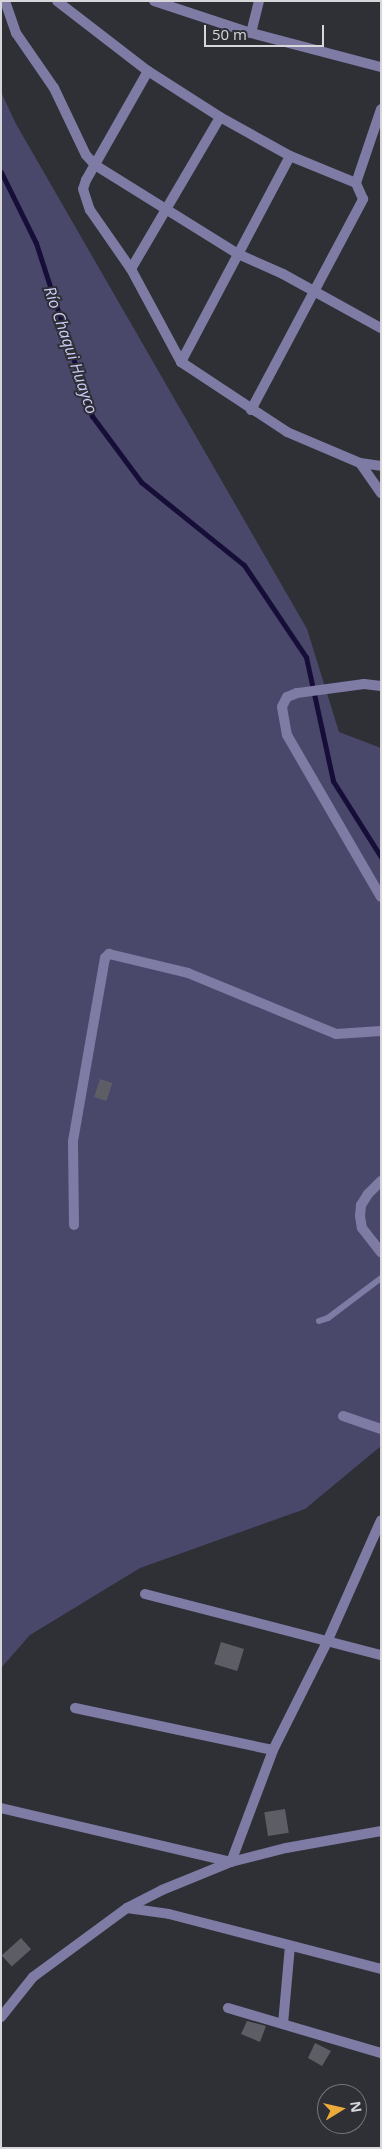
<!DOCTYPE html>
<html>
<head>
<meta charset="utf-8">
<style>
  body { margin:0 }
  #map { position:relative; width:382px; height:2149px; overflow:hidden; background:#2f2f36; font-family:"Open Sans",sans-serif }
  div>[style] { position:absolute }
  .green>* { inset:0; background:#4a486a }
  .stream>* { height:5px; margin:-2.5px; padding:0 2.5px; transform-origin:2.5px; border-radius:2.5px; background:#170d39 }
  .building>* { inset:0; background:#5d5d65; transform-origin:0 0 }
  .service>* { height:6px; margin:-3px; padding:0 3px; transform-origin:3px; border-radius:3px; background:#7e7ba5 }
  .minor>* { height:10px; margin:-5px; padding:0 5px; transform-origin:5px; border-radius:5px; background:#7e7ba5 }
  .tertiary>* { height:10px; margin:-5px; padding:0 5px; transform-origin:5px; border-radius:5px; background:#7e7ba5 }
  span { translate:-50% -50%; white-space:nowrap; text-align:center; line-height:1.15; -webkit-text-stroke:4px #2f2f36; paint-order:stroke }
  .water-label { font-size:16px; color:#cecdfc; font-style:italic }
  .frame { position:absolute; inset:0; border:2px solid #d6d6db; pointer-events:none }
  .north { position:absolute; left:317px; top:2084px; width:50px; height:50px; box-sizing:border-box; background:#2f2f36; border:1px solid #727278; border-radius:50%; rotate:81deg; font-size:14px; font-weight:700; line-height:20px; text-align:center; color:#d6d6db }
  .north::after { content:''; display:block; margin:auto; width:18px; height:22px; background:#ebaa39; clip-path:polygon(50% 0,100% 100%,50% 72%,0 100%) }
  .scale { position:absolute; left:204px; top:25px; width:120px; height:22px; box-sizing:border-box; border:2px solid #d6d6db; border-top:0; padding-left:6px; font-size:15px; line-height:18px; white-space:nowrap; color:#d6d6db; -webkit-text-stroke:4px #2f2f36; paint-order:stroke }
</style>
</head>
<body>
<div id="map">
  <div class="green">
    <i style="clip-path:polygon(1px 92px,16px 124px,307px 629px,339px 732px,381px 748px,381px 1446px,305px 1509px,140px 1568px,30px 1635px,1px 1668px)"></i>
  </div>
  <div class="stream">
    <i style="left:1px;top:172px;width:79px;rotate:63.8deg"></i>
    <i style="left:36px;top:243px;width:182px;rotate:72.1deg"></i>
    <i style="left:92px;top:416px;width:82px;rotate:53.4deg"></i>
    <i style="left:141px;top:482px;width:132px;rotate:38.9deg"></i>
    <i style="left:244px;top:565px;width:111px;rotate:56deg"></i>
    <i style="left:306px;top:657px;width:127px;rotate:77.7deg"></i>
    <i style="left:333px;top:781px;width:90px;rotate:57.7deg"></i>
  </div>
  <div class="building">
    <i style="left:100px;top:1079px;width:13px;height:19px;rotate:18deg"></i>
    <i style="left:221px;top:1642px;width:24px;height:23px;rotate:17deg"></i>
    <i style="left:285px;top:1809px;width:24px;height:21px;rotate:81deg"></i>
    <i style="left:21px;top:1938px;width:15px;height:26px;rotate:48deg"></i>
    <i style="clip-path:polygon(247px 2021px,266px 2026px,260px 2042px,241px 2034px)"></i>
    <i style="clip-path:polygon(315px 2043px,331px 2051px,322px 2066px,308px 2058px)"></i>
  </div>
  <div class="service">
    <i style="left:319px;top:1321px;width:9px;rotate:-18deg"></i>
    <i style="left:328px;top:1318px;width:66px;rotate:-37deg"></i>
  </div>
  <div class="minor">
    <i style="left:5px;top:1px;width:34px;rotate:71deg"></i>
    <i style="left:16px;top:33px;width:67px;rotate:55.4deg"></i>
    <i style="left:54px;top:88px;width:74px;rotate:64.5deg"></i>
    <i style="left:86px;top:155px;width:13px;rotate:48deg"></i>
    <i style="left:95px;top:165px;width:168px;rotate:31.9deg"></i>
    <i style="left:238px;top:254px;width:49px;rotate:24deg"></i>
    <i style="left:283px;top:274px;width:112px;rotate:28.9deg"></i>
    <i style="left:57px;top:1px;width:115px;rotate:37.6deg"></i>
    <i style="left:148px;top:71px;width:85px;rotate:32.6deg"></i>
    <i style="left:220px;top:117px;width:80px;rotate:29.1deg"></i>
    <i style="left:290px;top:156px;width:71px;rotate:22.2deg"></i>
    <i style="left:154px;top:1px;width:102px;rotate:18.3deg"></i>
    <i style="left:251px;top:33px;width:134px;rotate:14.7deg"></i>
    <i style="left:251px;top:33px;width:33px;rotate:-76deg"></i>
    <i style="left:148px;top:71px;width:125px;rotate:119.6deg"></i>
    <i style="left:86px;top:180px;width:9px;rotate:108deg"></i>
    <i style="left:83px;top:189px;width:22px;rotate:72deg"></i>
    <i style="left:90px;top:210px;width:72px;rotate:55.2deg"></i>
    <i style="left:131px;top:269px;width:106px;rotate:61.7deg"></i>
    <i style="left:181px;top:362px;width:127px;rotate:33.4deg"></i>
    <i style="left:287px;top:432px;width:79px;rotate:23deg"></i>
    <i style="left:360px;top:463px;width:37px;rotate:55deg"></i>
    <i style="left:131px;top:269px;width:176px;rotate:-59.6deg"></i>
    <i style="left:181px;top:362px;width:233px;rotate:-62.1deg"></i>
    <i style="left:251px;top:410px;width:239px;rotate:-62deg"></i>
    <i style="left:363px;top:199px;width:17px;rotate:-114deg"></i>
    <i style="left:356px;top:183px;width:78px;rotate:-71.3deg"></i>
    <i style="left:360px;top:463px;width:21px;rotate:8deg"></i>
    <i style="left:74px;top:1225px;width:84px;rotate:-90.7deg"></i>
    <i style="left:73px;top:1141px;width:186px;rotate:-80.1deg"></i>
    <i style="left:105px;top:958px;width:6px;rotate:-45deg"></i>
    <i style="left:109px;top:954px;width:81px;rotate:13.5deg"></i>
    <i style="left:188px;top:973px;width:160px;rotate:22.4deg"></i>
    <i style="left:336px;top:1034px;width:45px;rotate:-3.8deg"></i>
    <i style="left:343px;top:1416px;width:40px;rotate:18.9deg"></i>
    <i style="left:145px;top:1594px;width:244px;rotate:14.5deg"></i>
    <i style="left:75px;top:1708px;width:202px;rotate:12deg"></i>
    <i style="left:1px;top:1808px;width:236px;rotate:13.2deg"></i>
    <i style="left:231px;top:1862px;width:120px;rotate:-69.4deg"></i>
    <i style="left:273px;top:1750px;width:121px;rotate:-63.4deg"></i>
    <i style="left:327px;top:1642px;width:133px;rotate:-66.1deg"></i>
    <i style="left:127px;top:1908px;width:42px;rotate:8.1deg"></i>
    <i style="left:169px;top:1914px;width:219px;rotate:14.5deg"></i>
    <i style="left:228px;top:2008px;width:159px;rotate:16.4deg"></i>
    <i style="left:1px;top:2017px;width:51px;rotate:-51.3deg"></i>
    <i style="left:33px;top:1977px;width:117px;rotate:-36.3deg"></i>
    <i style="left:127px;top:1908px;width:39px;rotate:-27deg"></i>
    <i style="left:162px;top:1890px;width:74px;rotate:-22.1deg"></i>
    <i style="left:231px;top:1862px;width:57px;rotate:-14.3deg"></i>
    <i style="left:286px;top:1848px;width:97px;rotate:-10.1deg"></i>
    <i style="left:283px;top:2024px;width:78px;rotate:-84.9deg"></i>
  </div>
  <div class="tertiary">
    <i style="left:381px;top:686px;width:17px;rotate:-173deg"></i>
    <i style="left:364px;top:684px;width:68px;rotate:172.3deg"></i>
    <i style="left:297px;top:693px;width:11px;rotate:158deg"></i>
    <i style="left:287px;top:697px;width:11px;rotate:117deg"></i>
    <i style="left:282px;top:707px;width:28px;rotate:80deg"></i>
    <i style="left:287px;top:735px;width:187px;rotate:59.9deg"></i>
    <i style="left:381px;top:1181px;width:18px;rotate:135deg"></i>
    <i style="left:368px;top:1194px;width:13px;rotate:122deg"></i>
    <i style="left:361px;top:1205px;width:11px;rotate:95deg"></i>
    <i style="left:360px;top:1216px;width:12px;rotate:81deg"></i>
    <i style="left:362px;top:1228px;width:31px;rotate:52deg"></i>
  </div>
  <div class="water-label">
    <span style="left:71px;top:350px;rotate:71deg">Río Chaqui Huayco</span>
  </div>
  <div class="frame"></div>
  <div class="north">N</div>
  <div class="scale">50 m</div>
</div>
</body>
</html>
